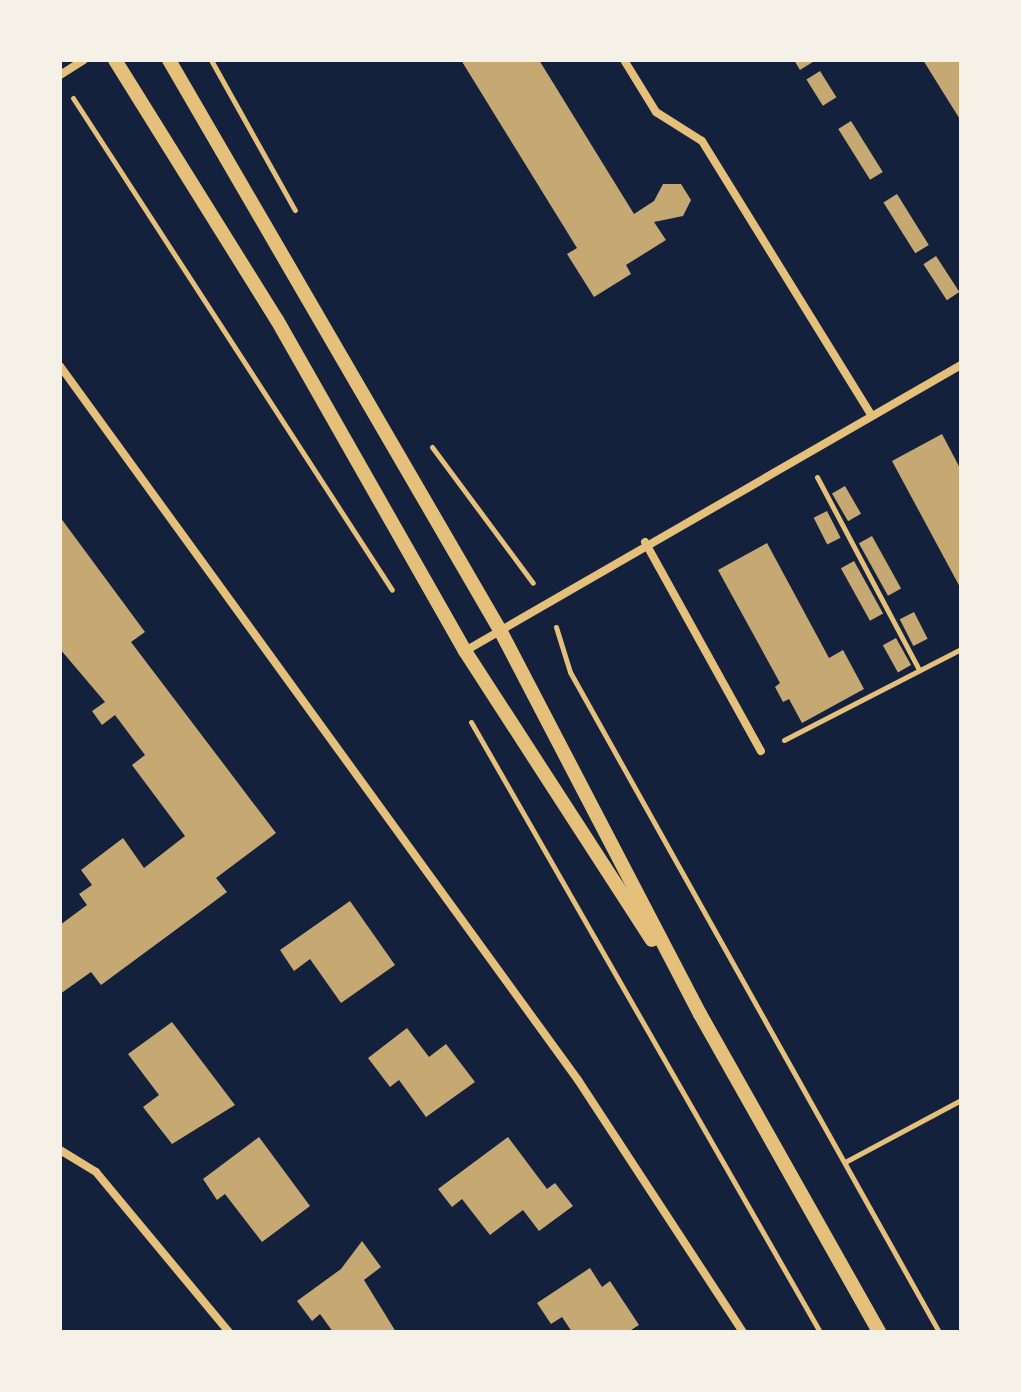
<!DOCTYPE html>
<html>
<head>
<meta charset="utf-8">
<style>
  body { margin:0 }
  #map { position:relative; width:1021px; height:1392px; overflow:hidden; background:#14213d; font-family:Overpass,sans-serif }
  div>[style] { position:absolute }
  .building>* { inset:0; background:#c6a872; transform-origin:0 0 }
  .path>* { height:5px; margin:-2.5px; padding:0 2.5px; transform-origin:2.5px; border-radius:2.5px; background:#e5c07b }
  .minor>* { height:8px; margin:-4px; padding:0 4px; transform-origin:4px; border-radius:4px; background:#e5c07b }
  .tertiary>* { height:14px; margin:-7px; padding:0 7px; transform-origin:7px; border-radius:7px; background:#e5c07b }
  span { translate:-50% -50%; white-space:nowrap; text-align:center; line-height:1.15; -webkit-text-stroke:8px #f6f1e7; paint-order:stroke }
  .frame { position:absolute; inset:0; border:62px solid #f6f1e7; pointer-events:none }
</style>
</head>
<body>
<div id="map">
  <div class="building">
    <i style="clip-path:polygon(461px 60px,539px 60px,634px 214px,654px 201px,663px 184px,681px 184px,691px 200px,683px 216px,654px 222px,666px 240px,626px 265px,631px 274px,594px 297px,567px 254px,577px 248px)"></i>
    <i style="clip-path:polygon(794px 60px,816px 60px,800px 70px)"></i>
    <i style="clip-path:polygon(923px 60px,961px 60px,961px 121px,946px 97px)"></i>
    <i style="left:820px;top:71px;width:31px;height:16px;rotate:58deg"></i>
    <i style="left:851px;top:121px;width:60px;height:15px;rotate:58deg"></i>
    <i style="left:897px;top:194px;width:60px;height:16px;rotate:58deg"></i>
    <i style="left:936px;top:256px;width:43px;height:15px;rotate:57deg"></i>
    <i style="clip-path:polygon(942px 434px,961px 470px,961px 589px,892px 461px)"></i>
    <i style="left:845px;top:486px;width:32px;height:15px;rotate:60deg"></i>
    <i style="left:827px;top:511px;width:30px;height:15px;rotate:63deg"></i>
    <i style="clip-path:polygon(60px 517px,145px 632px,131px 642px,276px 833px,216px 878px,227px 892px,101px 985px,91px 972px,60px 994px,60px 925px,87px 905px,79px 894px,92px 885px,81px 870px,123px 838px,144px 868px,185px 836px,132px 765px,145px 755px,115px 715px,102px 725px,92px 711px,105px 702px,60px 649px)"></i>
    <i style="left:872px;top:536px;width:60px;height:15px;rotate:61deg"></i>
    <i style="clip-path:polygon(767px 543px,829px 658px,843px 650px,864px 689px,802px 723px,789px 699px,783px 702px,775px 687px,780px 683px,718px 570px)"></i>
    <i style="left:854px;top:561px;width:60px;height:15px;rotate:61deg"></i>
    <i style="left:914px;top:612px;width:30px;height:16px;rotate:63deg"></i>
    <i style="left:896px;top:638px;width:31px;height:15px;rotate:61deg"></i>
    <i style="clip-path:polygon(350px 901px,395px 965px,341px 1003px,310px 959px,294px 971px,280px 950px)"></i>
    <i style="clip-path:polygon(172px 1022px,235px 1105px,172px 1144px,143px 1107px,159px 1095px,128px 1054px)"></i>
    <i style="clip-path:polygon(407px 1028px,429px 1057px,446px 1044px,475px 1082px,426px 1117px,399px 1080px,390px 1087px,368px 1058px)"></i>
    <i style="clip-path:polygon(259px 1137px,310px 1206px,262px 1242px,225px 1194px,217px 1200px,203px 1179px)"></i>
    <i style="clip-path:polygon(508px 1137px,547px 1189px,555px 1183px,573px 1206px,539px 1231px,523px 1210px,490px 1235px,462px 1199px,452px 1207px,438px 1189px)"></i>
    <i style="clip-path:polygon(362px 1241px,381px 1267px,364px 1280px,396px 1332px,333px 1332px,320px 1314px,312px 1321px,297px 1301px,341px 1269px)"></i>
    <i style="clip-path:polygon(590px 1268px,602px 1287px,610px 1281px,639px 1325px,628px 1332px,572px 1332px,562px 1317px,551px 1324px,537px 1303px)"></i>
  </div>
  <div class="path">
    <i style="left:211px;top:60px;width:172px;rotate:60.8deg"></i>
    <i style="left:73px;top:98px;width:586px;rotate:57.04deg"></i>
    <i style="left:432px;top:447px;width:169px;rotate:53.4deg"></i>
    <i style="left:817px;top:477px;width:218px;rotate:62.1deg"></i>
    <i style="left:556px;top:627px;width:47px;rotate:72.7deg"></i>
    <i style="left:570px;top:672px;width:756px;rotate:60.79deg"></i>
    <i style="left:471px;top:722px;width:703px;rotate:60.22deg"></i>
    <i style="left:784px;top:740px;width:199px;rotate:-27.2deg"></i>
    <i style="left:845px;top:1162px;width:132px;rotate:-28.1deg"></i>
  </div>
  <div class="minor">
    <i style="left:624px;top:60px;width:61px;rotate:58.4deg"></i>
    <i style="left:656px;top:112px;width:54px;rotate:32.2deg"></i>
    <i style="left:702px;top:141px;width:322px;rotate:58.3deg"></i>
    <i style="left:60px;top:75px;width:28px;rotate:-32deg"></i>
    <i style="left:60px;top:366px;width:882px;rotate:54.04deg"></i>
    <i style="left:578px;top:1080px;width:301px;rotate:56.8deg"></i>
    <i style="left:645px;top:542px;width:239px;rotate:61deg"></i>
    <i style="left:465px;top:651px;width:573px;rotate:-29.97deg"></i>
    <i style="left:60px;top:1150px;width:42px;rotate:31.4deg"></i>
    <i style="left:96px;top:1172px;width:208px;rotate:50.3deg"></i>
  </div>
  <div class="tertiary">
    <i style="left:115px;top:60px;width:306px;rotate:58.1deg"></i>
    <i style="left:277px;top:320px;width:381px;rotate:60.4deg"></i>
    <i style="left:465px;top:651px;width:344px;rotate:57.1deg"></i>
    <i style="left:169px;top:60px;width:659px;rotate:59.86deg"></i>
    <i style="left:500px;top:630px;width:433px;rotate:62.5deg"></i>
    <i style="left:700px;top:1014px;width:365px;rotate:60.6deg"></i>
  </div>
  <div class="frame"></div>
</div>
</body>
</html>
